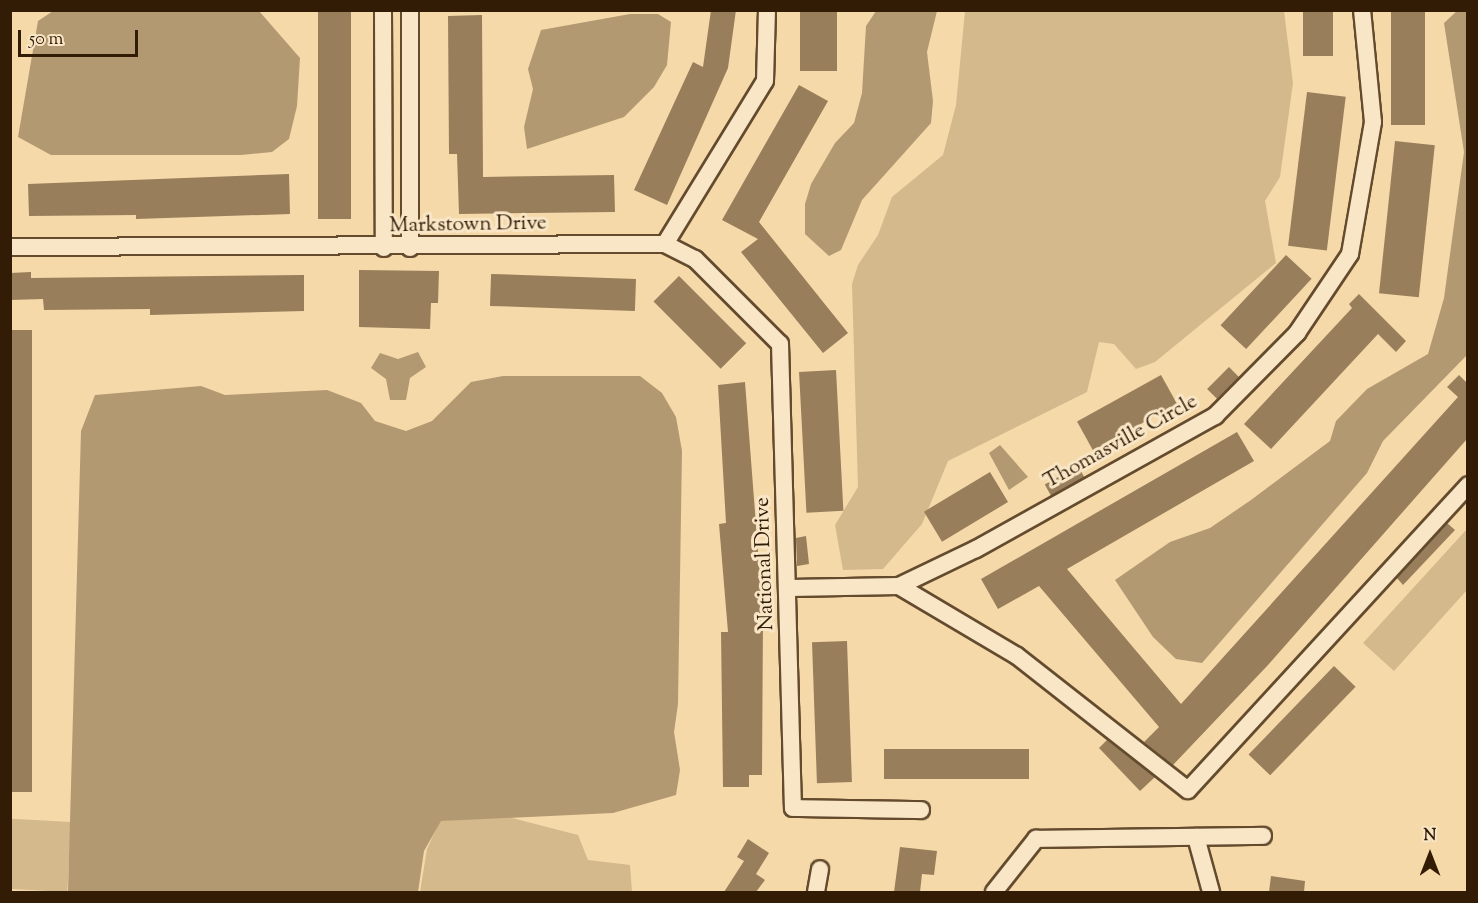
<!DOCTYPE html>
<html>
<head>
<meta charset="utf-8">
<style>
  body { margin:0 }
  #map { position:relative; width:1478px; height:903px; overflow:hidden; background:#f5d9a9; font-family:"Sorts Mill Goudy",serif }
  div>[style] { position:absolute }
  [style*='--x'] { left:calc(var(--x)*1px); top:calc(var(--y)*1px); width:calc(var(--w)*1px); rotate:calc(var(--a)*1deg) }
  .green>* { inset:0; background:#d4b98d; transform-origin:0 0 }
  .water>* { inset:0; background:#b39971 }
  .building>* { inset:0; background:#987e5a; transform-origin:0 0 }
  .roads { filter:drop-shadow(2px 0 #644b2e) drop-shadow(-2px 0 #644b2e) drop-shadow(0 2px #644b2e) drop-shadow(0 -2px #644b2e) }
  .minor>* { height:16px; margin:-8px; padding:0 8px; transform-origin:8px; border-radius:8px; background:#f8e6c7 }
  span { translate:-50% -50%; white-space:nowrap; text-align:center; line-height:1.15; -webkit-text-stroke:6px #f8e6c7; paint-order:stroke }
  .street-label { font-size:21px; color:#331c05 }
  .frame { position:absolute; inset:0; border:12px solid #331c05; pointer-events:none }
  .north { position:absolute; left:1400px; top:825px; width:60px; height:60px; -webkit-text-stroke:4px #f8e6c7; paint-order:stroke; rotate:0deg; font-size:16px; font-weight:700; line-height:24px; text-align:center; color:#331c05 }
  .north::after { content:''; display:block; margin:auto; width:21px; height:27px; background:#331c05; clip-path:polygon(50% 0,100% 100%,50% 72%,0 100%) }
  .scale { position:absolute; left:18px; top:30px; width:120px; height:27px; box-sizing:border-box; border:3px solid #331c05; border-top:0; padding-left:8px; font-size:18px; line-height:21px; white-space:nowrap; color:#331c05; -webkit-text-stroke:4px #f8e6c7; paint-order:stroke }
</style>
</head>
<body>
<div id="map">
  <div class="green">
    <i style="clip-path:polygon(965px 11px,1284px 11px,1293px 83px,1280px 177px,1265px 201px,1276px 263px,1155px 362px,1136px 369px,1114px 344px,1099px 342px,1087px 392px,948px 461px,922px 524px,883px 569px,843px 570px,835px 525px,858px 487px,852px 284px,858px 265px,878px 235px,892px 197px,943px 155px,956px 105px)"></i>
    <i style="clip-path:polygon(1467px 529px,1467px 590px,1394px 671px,1363px 643px)"></i>
    <i style="clip-path:polygon(504px 816px,578px 835px,588px 860px,630px 865px,632px 892px,420px 892px,427px 849px,440px 821px)"></i>
    <i style="left:71px;top:822px;width:70px;height:60px;rotate:93deg"></i>
  </div>
  <div class="water">
    <i style="clip-path:polygon(1458px 10px,1468px 11px,1467px 355px,1383px 441px,1367px 473px,1202px 663px,1176px 659px,1153px 637px,1115px 580px,1170px 542px,1210px 528px,1251px 500px,1330px 441px,1336px 421px,1367px 389px,1428px 354px,1444px 298px,1464px 152px,1444px 23px)"></i>
    <i style="clip-path:polygon(53px 11px,259px 11px,300px 58px,297px 106px,289px 139px,272px 152px,241px 155px,51px 155px,18px 137px,38px 21px)"></i>
    <i style="clip-path:polygon(876px 11px,937px 11px,927px 52px,933px 101px,931px 123px,862px 200px,841px 250px,829px 256px,805px 234px,805px 204px,811px 184px,835px 143px,854px 123px,862px 93px,866px 26px)"></i>
    <i style="clip-path:polygon(630px 14px,658px 14px,671px 22px,667px 65px,654px 87px,624px 117px,527px 149px,524px 127px,533px 89px,528px 69px,541px 30px)"></i>
    <i style="clip-path:polygon(418px 352px,426px 367px,410px 378px,406px 400px,390px 400px,386px 379px,371px 368px,380px 353px,398px 359px)"></i>
    <i style="clip-path:polygon(503px 376px,640px 376px,662px 393px,676px 417px,682px 451px,678px 704px,674px 732px,680px 770px,676px 795px,613px 813px,441px 821px,424px 851px,418px 892px,68px 892px,81px 431px,95px 395px,201px 386px,225px 395px,327px 390px,361px 403px,375px 421px,406px 431px,432px 421px,471px 382px)"></i>
    <i style="clip-path:polygon(1000px 445px,1028px 477px,1009px 490px,989px 453px)"></i>
  </div>
  <div class="building">
    <i style="left:318px;top:10px;width:33px;height:209px"></i>
    <i style="clip-path:polygon(711px 10px,736px 10px,728px 68px,667px 205px,634px 190px,693px 62px,703px 67px)"></i>
    <i style="left:800px;top:10px;width:37px;height:61px"></i>
    <i style="left:1303px;top:10px;width:30px;height:46px"></i>
    <i style="left:1391px;top:10px;width:34px;height:115px"></i>
    <i style="clip-path:polygon(482px 15px,483px 177px,614px 175px,615px 212px,459px 214px,457px 154px,449px 154px,448px 16px)"></i>
    <i style="clip-path:polygon(799px 85px,828px 101px,759px 222px,848px 333px,823px 353px,741px 252px,758px 239px,722px 220px)"></i>
    <i style="left:1307px;top:92px;width:39px;height:155px;rotate:7deg"></i>
    <i style="left:1395px;top:141px;width:40px;height:153px;rotate:6deg"></i>
    <i style="clip-path:polygon(289px 174px,290px 214px,136px 219px,136px 215px,29px 216px,28px 184px)"></i>
    <i style="left:1286px;top:255px;width:35px;height:96px;rotate:43deg"></i>
    <i style="clip-path:polygon(359px 270px,439px 271px,438px 303px,431px 303px,430px 329px,359px 327px)"></i>
    <i style="clip-path:polygon(31px 272px,31px 278px,304px 275px,304px 311px,150px 315px,150px 309px,44px 310px,43px 299px,10px 300px,10px 273px)"></i>
    <i style="left:679px;top:276px;width:95px;height:36px;rotate:45deg"></i>
    <i style="left:636px;top:279px;width:32px;height:145px;rotate:92deg"></i>
    <i style="clip-path:polygon(1359px 294px,1406px 341px,1396px 352px,1378px 334px,1271px 449px,1244px 424px,1352px 308px,1349px 304px)"></i>
    <i style="left:10px;top:330px;width:22px;height:462px"></i>
    <i style="left:1229px;top:367px;width:14px;height:31px;rotate:45deg"></i>
    <i style="left:836px;top:370px;width:141px;height:37px;rotate:87deg"></i>
    <i style="left:1161px;top:375px;width:33px;height:96px;rotate:61deg"></i>
    <i style="clip-path:polygon(1459px 375px,1467px 383px,1467px 439px,1268px 665px,1173px 765px,1144px 742px,1159px 727px,1039px 586px,998px 609px,981px 579px,1237px 432px,1254px 461px,1067px 569px,1181px 704px,1458px 397px,1447px 387px)"></i>
    <i style="clip-path:polygon(745px 382px,763px 616px,762px 775px,749px 775px,749px 787px,723px 787px,721px 632px,728px 632px,719px 524px,726px 523px,718px 385px)"></i>
    <i style="left:1078px;top:466px;width:13px;height:38px;rotate:61deg"></i>
    <i style="left:990px;top:472px;width:35px;height:77px;rotate:59deg"></i>
    <i style="clip-path:polygon(1447px 523px,1455px 530px,1403px 585px,1397px 578px)"></i>
    <i style="clip-path:polygon(806px 536px,809px 564px,797px 566px,796px 538px)"></i>
    <i style="left:847px;top:641px;width:141px;height:35px;rotate:88deg"></i>
    <i style="left:1334px;top:666px;width:30px;height:123px;rotate:44deg"></i>
    <i style="clip-path:polygon(1107px 740px,1155px 777px,1140px 791px,1099px 748px)"></i>
    <i style="left:1029px;top:749px;width:30px;height:145px;rotate:90deg"></i>
    <i style="clip-path:polygon(748px 839px,769px 853px,756px 874px,765px 880px,756px 892px,724px 892px,744px 861px,737px 857px)"></i>
    <i style="clip-path:polygon(900px 847px,937px 851px,934px 875px,922px 874px,920px 892px,894px 892px)"></i>
    <i style="clip-path:polygon(1271px 876px,1305px 881px,1304px 892px,1269px 892px)"></i>
  </div>
  <div class="roads">
    <div class="minor">
      <i style="--x:383;--y:10;--w:238;--a:89.8"></i>
      <i style="--x:410;--y:10;--w:238;--a:90"></i>
      <i style="--x:665;--y:244;--w:34;--a:27"></i>
      <i style="--x:695;--y:259;--w:120;--a:45"></i>
      <i style="--x:780;--y:344;--w:464;--a:88.4"></i>
      <i style="--x:793;--y:808;--w:128;--a:0.9"></i>
      <i style="--x:10;--y:247;--w:655;--a:-0.26"></i>
      <i style="--x:665;--y:244;--w:191;--a:-58.5"></i>
      <i style="--x:765;--y:81;--w:71;--a:-88.4"></i>
      <i style="--x:899;--y:586;--w:137;--a:30.7"></i>
      <i style="--x:1017;--y:656;--w:217;--a:38.1"></i>
      <i style="--x:1188;--y:790;--w:414;--a:-47.4"></i>
      <i style="--x:790;--y:588;--w:109;--a:-1.1"></i>
      <i style="--x:899;--y:586;--w:85;--a:-25.7"></i>
      <i style="--x:976;--y:549;--w:274;--a:-29.1"></i>
      <i style="--x:1215;--y:416;--w:117;--a:-45.3"></i>
      <i style="--x:1297;--y:333;--w:95;--a:-56.1"></i>
      <i style="--x:1350;--y:254;--w:134;--a:-80.1"></i>
      <i style="--x:1373;--y:122;--w:113;--a:-95.6"></i>
      <i style="--x:1196;--y:837;--w:57;--a:74.7"></i>
      <i style="--x:816;--y:892;--w:23;--a:-80"></i>
      <i style="--x:994;--y:892;--w:68;--a:-51.6"></i>
      <i style="--x:1036;--y:839;--w:227;--a:-0.8"></i>
    </div>
  </div>
  <div class="street-label">
    <span style="left:468px;top:225px;rotate:-1deg">Markstown Drive</span>
    <span style="left:1121px;top:442px;rotate:-29deg">Thomasville Circle</span>
    <span style="left:765px;top:564px;rotate:-92deg">National Drive</span>
  </div>
  <div class="frame"></div>
  <div class="north">N</div>
  <div class="scale">50 m</div>
</div>
</body>
</html>
